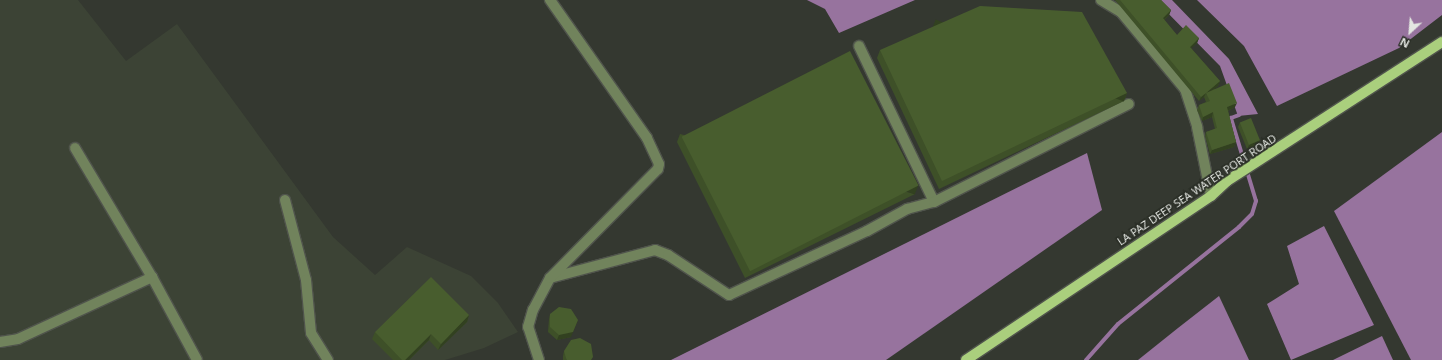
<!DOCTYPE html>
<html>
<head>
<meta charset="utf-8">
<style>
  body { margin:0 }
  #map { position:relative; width:1442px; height:360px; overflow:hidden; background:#343830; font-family:"Noto Sans",sans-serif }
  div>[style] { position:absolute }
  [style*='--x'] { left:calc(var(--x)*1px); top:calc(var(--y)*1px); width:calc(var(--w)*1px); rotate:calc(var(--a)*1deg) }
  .built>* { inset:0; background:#3c4335 }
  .water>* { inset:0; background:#97739e }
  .stream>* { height:4px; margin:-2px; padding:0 2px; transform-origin:2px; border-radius:2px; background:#97739e }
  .roads { filter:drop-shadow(1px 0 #50544c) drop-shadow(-1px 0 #50544c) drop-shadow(0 1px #50544c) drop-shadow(0 -1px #50544c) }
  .minor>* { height:10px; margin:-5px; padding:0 5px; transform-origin:5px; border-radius:5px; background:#71835c }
  .major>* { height:10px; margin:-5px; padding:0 5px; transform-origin:5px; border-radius:5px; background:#aacf7d }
  .wall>* { inset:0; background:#3e5028 }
  .shaded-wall>* { inset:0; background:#324120; transform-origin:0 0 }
  .building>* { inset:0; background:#485d2e; transform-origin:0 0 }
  span { translate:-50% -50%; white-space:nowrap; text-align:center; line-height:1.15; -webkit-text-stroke:3.5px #2a2e26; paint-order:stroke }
  .street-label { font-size:11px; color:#e3e6e1 }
  .north { position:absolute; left:1390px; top:12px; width:40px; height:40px; -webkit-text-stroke:3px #2a2e26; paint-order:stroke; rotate:206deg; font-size:11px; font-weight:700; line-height:16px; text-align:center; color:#e3e6e1 }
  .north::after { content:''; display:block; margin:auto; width:14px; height:18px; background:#e3e6e1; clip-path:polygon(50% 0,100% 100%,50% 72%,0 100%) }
</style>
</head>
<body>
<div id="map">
  <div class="built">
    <i style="clip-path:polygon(0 0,78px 0,126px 61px,177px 24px,333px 237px,375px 275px,407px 247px,471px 276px,498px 303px,518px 332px,484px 348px,445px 360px,0 360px)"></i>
  </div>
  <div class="water">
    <i style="clip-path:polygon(807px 0,915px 0,839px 33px,825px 9px)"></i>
    <i style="clip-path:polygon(1155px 0,1172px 0,1229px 59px,1258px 114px,1238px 116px,1220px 66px)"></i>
    <i style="clip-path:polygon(1197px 0,1442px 0,1442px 15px,1399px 48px,1277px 106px,1244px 46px)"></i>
    <i style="clip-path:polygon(1442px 132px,1442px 360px,1411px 360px,1334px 211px)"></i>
    <i style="clip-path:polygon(1087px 153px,1102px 210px,886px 360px,671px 360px)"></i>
    <i style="clip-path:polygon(1324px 226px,1374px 325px,1291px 360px,1267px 304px,1299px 284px,1287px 246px)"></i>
    <i style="clip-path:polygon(1219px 296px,1249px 360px,1138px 360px,1178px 328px)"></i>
    <i style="clip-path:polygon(1382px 336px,1393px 360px,1333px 360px)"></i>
  </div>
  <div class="stream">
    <i style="--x:1086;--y:360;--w:48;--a:-48.4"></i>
    <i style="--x:1118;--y:324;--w:155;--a:-38.7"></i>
    <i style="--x:1239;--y:227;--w:18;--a:-45"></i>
    <i style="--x:1252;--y:214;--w:14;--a:-73"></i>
    <i style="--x:1256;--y:201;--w:87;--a:-106.8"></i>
    <i style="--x:1231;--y:118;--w:9;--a:-21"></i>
  </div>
  <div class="roads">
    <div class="minor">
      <i style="--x:1101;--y:0;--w:23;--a:31"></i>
      <i style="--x:1121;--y:12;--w:100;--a:50.3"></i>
      <i style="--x:1185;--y:89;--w:40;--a:72"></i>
      <i style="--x:1197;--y:127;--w:70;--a:78.5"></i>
      <i style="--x:859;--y:46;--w:173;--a:64.3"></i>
      <i style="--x:75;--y:148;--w:150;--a:59.2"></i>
      <i style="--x:152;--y:277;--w:94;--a:61.5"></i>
      <i style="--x:285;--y:200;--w:83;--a:75.3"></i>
      <i style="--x:306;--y:280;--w:53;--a:84.6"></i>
      <i style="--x:311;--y:333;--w:32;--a:58"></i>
      <i style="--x:550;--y:278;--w:109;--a:-14.9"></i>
      <i style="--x:655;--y:250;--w:14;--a:21"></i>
      <i style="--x:668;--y:255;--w:73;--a:33.3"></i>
      <i style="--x:729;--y:295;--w:152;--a:-24.9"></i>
      <i style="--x:867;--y:231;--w:46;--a:-28.8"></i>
      <i style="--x:907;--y:209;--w:28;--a:-15"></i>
      <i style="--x:934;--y:202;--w:218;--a:-26.7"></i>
      <i style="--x:0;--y:342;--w:18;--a:-9"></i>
      <i style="--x:18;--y:339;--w:148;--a:-24.8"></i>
      <i style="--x:539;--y:360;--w:35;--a:-108"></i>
      <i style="--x:528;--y:327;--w:18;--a:-74"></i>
      <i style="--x:533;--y:310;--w:36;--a:-62"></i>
      <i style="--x:550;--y:278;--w:153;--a:-45.3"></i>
      <i style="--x:658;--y:169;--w:5;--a:-79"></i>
      <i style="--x:659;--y:164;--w:29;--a:-115"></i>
      <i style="--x:647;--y:138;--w:169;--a:-125.1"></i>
    </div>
    <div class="major">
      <i style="--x:966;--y:360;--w:295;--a:-33.8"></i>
      <i style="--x:1211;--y:196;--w:22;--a:-43"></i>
      <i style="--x:1227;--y:181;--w:256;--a:-32.9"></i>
    </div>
  </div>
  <div class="wall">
    <i style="clip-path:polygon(1115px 0,1161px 0,1171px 10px,1169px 15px,1164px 20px,1177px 35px,1199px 38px,1197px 43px,1191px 48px,1220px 81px,1218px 86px,1214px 89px,1235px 107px,1228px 111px,1236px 142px,1234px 147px,1210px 154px,1205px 136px,1206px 132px,1215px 129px,1212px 117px,1202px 121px,1197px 110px,1199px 105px,1206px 102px,1204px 97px,1199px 101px)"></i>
    <i style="clip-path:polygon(880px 50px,1127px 93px,1124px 101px,939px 189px,877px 58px)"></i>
    <i style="clip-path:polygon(1240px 122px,1258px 145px,1247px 149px,1238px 127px)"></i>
    <i style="clip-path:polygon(680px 134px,915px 194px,745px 278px,677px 142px)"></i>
    <i style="clip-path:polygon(550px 314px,571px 337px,557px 340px,548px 332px,549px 319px)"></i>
    <i style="clip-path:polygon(469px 315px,467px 322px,438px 350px,429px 340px,409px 360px,393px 360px,372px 339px,375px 332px)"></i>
    <i style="clip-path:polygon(564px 351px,592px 360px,563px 360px,563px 356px)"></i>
  </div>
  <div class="shaded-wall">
    <i style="clip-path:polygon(1171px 10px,1169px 15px,1161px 22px,1163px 18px)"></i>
    <i style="clip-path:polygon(1199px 38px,1197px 43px,1188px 51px,1190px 47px)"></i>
    <i style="clip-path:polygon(1220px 81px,1218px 86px,1207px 95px,1206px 93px,1204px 97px,1199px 101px,1201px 97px,1206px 93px)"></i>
    <i style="left:1127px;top:93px;width:9px;height:205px;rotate:111deg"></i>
    <i style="clip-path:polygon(1237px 103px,1235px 107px,1225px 112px,1227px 107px)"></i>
    <i style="clip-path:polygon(1213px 112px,1212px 117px,1202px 121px,1203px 117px)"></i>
    <i style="clip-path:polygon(1260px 140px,1258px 145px,1247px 149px,1249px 145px)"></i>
    <i style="clip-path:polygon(1236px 142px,1234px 147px,1210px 154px,1212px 150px)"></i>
    <i style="left:918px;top:186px;width:9px;height:191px;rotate:111deg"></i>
    <i style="clip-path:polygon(469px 315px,467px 322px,438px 350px,441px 344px)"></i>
    <i style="clip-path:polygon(578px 320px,571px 337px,557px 340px,559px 335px)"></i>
    <i style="clip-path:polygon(431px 334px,429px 340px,409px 360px,405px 360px)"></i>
  </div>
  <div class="building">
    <i style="clip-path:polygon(1120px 0,1161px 0,1171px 10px,1163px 18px,1177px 35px,1186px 25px,1199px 38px,1190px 47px,1220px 81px,1206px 93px,1229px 83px,1237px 103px,1227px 107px,1236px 142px,1212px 150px,1206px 132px,1217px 128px,1213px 112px,1203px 117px,1199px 105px,1210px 101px,1206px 93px,1201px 97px)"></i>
    <i style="clip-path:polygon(980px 6px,1082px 12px,1127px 93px,942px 181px,880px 50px)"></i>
    <i style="left:850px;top:51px;width:151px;height:189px;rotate:63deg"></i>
    <i style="left:1251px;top:118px;width:24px;height:12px;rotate:68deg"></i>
    <i style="clip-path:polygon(431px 277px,469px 315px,441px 344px,431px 334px,405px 360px,402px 360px,375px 332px)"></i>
    <i style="clip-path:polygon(559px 307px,571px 309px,578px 320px,573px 332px,559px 335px,550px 327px,550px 314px)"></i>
    <i style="clip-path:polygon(580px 338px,591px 344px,593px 357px,591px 360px,567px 360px,566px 358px,564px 351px,571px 340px)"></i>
  </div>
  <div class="street-label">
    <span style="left:1197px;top:190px;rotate:-34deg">LA PAZ DEEP SEA WATER PORT ROAD</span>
  </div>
  <div class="north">N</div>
</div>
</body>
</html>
